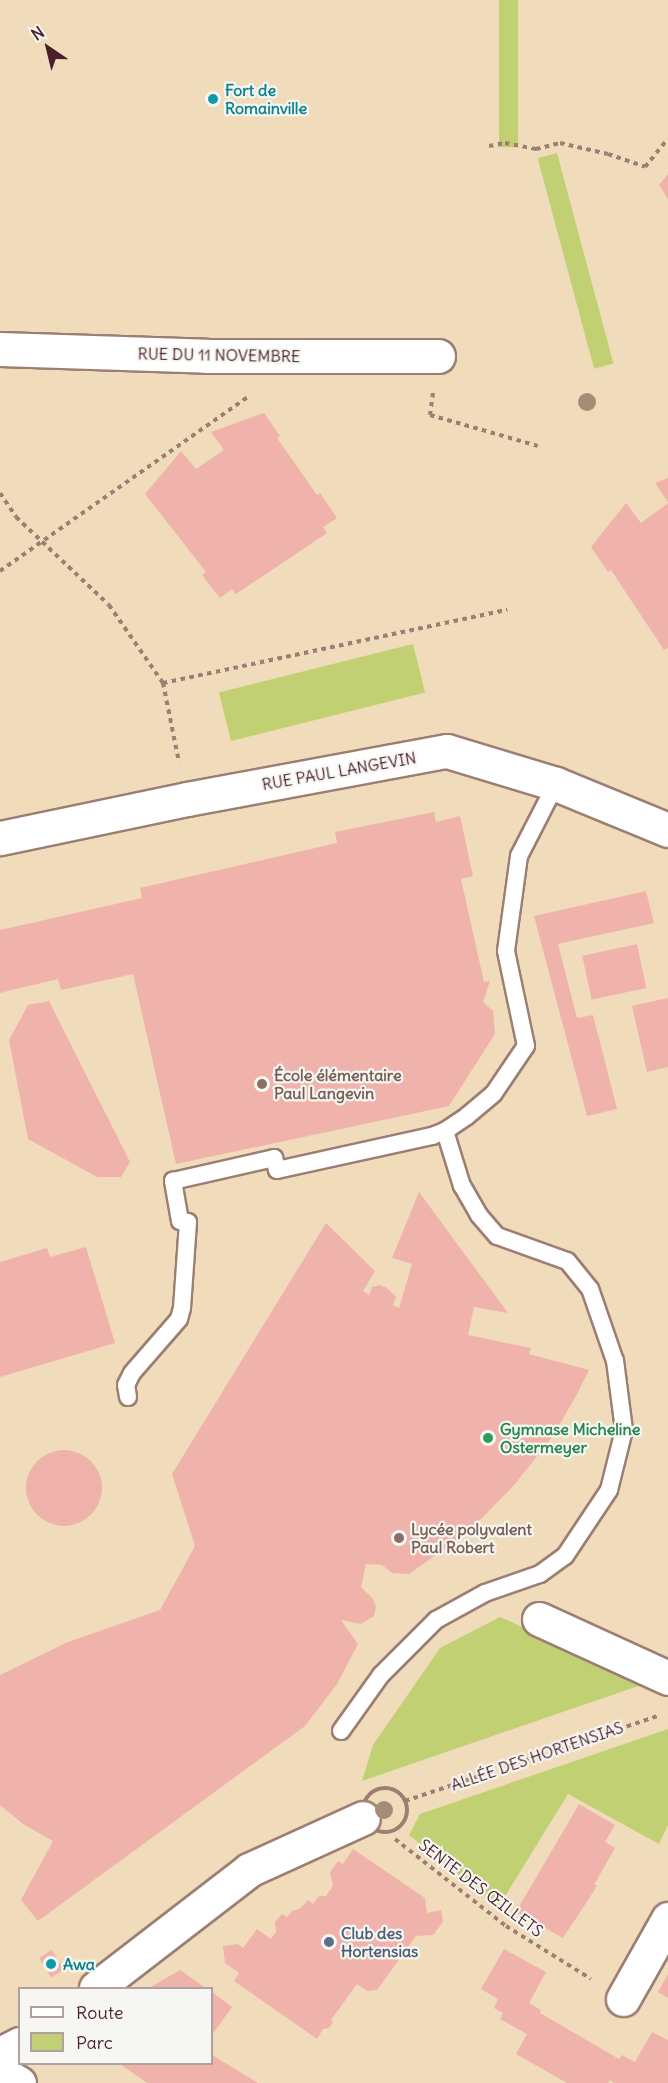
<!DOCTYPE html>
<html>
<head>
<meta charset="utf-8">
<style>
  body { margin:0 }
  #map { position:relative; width:668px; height:2083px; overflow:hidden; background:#f0dcbb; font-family:Delius,sans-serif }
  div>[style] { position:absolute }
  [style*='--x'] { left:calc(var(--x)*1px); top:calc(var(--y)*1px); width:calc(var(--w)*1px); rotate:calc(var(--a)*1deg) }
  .green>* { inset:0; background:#c1d072; transform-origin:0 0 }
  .building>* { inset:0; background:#efb3ac; transform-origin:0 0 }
  .round { border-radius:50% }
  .path>* { height:4px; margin-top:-2px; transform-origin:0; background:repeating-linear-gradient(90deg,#9d7e73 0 4.5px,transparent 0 9px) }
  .path>.ring { margin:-2px; padding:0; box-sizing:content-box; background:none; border:4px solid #9d7e73; border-radius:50% }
  .roads { filter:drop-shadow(2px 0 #9d7e73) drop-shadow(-2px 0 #9d7e73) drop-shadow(0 2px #9d7e73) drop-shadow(0 -2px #9d7e73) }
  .service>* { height:16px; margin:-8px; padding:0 8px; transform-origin:8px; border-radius:8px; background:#fff }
  .minor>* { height:33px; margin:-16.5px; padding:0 16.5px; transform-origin:16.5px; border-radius:16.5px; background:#fff }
  .trees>* { width:18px; height:18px; margin:-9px; border-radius:50%; background:#a58c76 }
  .dots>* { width:16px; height:16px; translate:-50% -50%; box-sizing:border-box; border:3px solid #f6f6f2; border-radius:50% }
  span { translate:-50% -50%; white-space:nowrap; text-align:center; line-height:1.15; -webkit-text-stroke:4.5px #f6f6f2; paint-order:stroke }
  .culture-label { font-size:16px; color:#0d838f; font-weight:700 }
  .left { translate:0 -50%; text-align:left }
  .street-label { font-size:16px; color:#4a1f2b }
  .education-label { font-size:16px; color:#785e54; font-weight:700 }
  .leisure-label { font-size:16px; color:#27864d; font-weight:700 }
  .service-label { font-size:16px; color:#4e5e75; font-weight:700 }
  .legend { position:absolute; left:18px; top:1987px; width:195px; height:78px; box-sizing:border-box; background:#f6f6f2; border:2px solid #b1a0a2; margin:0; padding:8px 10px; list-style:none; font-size:18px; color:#4a1f2b }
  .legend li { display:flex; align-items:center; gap:12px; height:30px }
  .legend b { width:30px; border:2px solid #b1a0a2 }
  .north { position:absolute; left:18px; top:18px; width:60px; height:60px; -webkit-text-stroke:4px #f6f6f2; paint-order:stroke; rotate:325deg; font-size:16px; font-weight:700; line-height:24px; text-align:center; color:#4a1f2b }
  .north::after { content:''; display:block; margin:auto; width:21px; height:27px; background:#4a1f2b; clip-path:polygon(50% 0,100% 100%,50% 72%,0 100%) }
</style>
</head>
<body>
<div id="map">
  <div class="green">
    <i style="left:499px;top:0;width:19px;height:147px"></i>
    <i style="left:557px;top:153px;width:218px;height:20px;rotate:75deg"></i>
    <i style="left:413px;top:644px;width:50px;height:200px;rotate:76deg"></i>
    <i style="clip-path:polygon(500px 1617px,647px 1683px,362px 1781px,373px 1745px,440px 1648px)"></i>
    <i style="clip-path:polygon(668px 1729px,668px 1825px,659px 1844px,568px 1794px,499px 1906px,409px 1835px,420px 1814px)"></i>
  </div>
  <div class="building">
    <i style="clip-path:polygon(668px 174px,668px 199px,659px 185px)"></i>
    <i style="clip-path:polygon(264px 413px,280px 436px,277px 438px,317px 495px,320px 493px,337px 518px,323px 527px,327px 533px,236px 594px,232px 589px,220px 598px,202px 575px,206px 572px,145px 494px,181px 451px,196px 469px,224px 450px,211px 432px)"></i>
    <i style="clip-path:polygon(668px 478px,668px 502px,655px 483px)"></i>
    <i style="clip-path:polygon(626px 503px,641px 523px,668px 503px,668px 648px,664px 650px,611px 570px,608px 572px,591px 547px)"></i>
    <i style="clip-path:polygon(434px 812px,436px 822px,460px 816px,473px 876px,461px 879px,484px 982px,490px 981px,483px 1002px,493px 1011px,495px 1034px,449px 1106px,176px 1164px,133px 974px,61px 990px,58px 979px,0 993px,0 930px,142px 898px,140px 888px,337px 843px,335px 832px)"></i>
    <i style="clip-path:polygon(646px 891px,654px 923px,558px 944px,577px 1018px,593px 1015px,617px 1109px,587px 1116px,534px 916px)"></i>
    <i style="left:637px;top:944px;width:45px;height:56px;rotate:78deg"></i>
    <i style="clip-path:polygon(668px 998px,668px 1067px,647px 1072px,632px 1006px)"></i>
    <i style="clip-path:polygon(49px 1001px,130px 1162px,121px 1177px,97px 1177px,28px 1139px,9px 1040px,28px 1005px)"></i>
    <i style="clip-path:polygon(419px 1192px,508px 1313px,474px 1307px,468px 1335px,531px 1348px,529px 1354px,589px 1370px,576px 1396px,553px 1436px,515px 1484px,483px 1517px,446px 1548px,409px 1574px,392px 1573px,382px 1565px,366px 1564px,361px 1587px,373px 1599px,376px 1607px,374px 1616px,361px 1624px,341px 1620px,358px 1644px,337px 1684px,305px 1726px,38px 1921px,21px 1900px,53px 1841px,23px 1824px,0 1805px,0 1675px,68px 1642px,160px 1610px,195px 1546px,172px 1474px,326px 1223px,375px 1271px,363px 1291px,369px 1295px,372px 1287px,380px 1285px,387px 1288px,396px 1297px,393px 1305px,399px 1308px,412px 1264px,392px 1258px)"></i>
    <i style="clip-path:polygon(86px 1247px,115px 1343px,0 1377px,0 1262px,47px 1248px,50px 1257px)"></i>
    <i class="round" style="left:26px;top:1450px;width:76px;height:76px"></i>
    <i style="clip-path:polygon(579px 1804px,615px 1825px,605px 1842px,615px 1848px,594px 1885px,597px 1885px,594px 1891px,563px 1938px,516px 1912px)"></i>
    <i style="clip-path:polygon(353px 1849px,425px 1898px,427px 1913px,441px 1910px,443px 1922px,433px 1935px,416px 1936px,377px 1990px,367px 1991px,357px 1984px,331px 2020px,333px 2022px,329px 2028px,323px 2029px,317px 2039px,234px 1981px,239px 1973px,225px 1963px,223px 1946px,238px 1944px,243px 1948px,257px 1929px,271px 1939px,276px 1932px,275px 1922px,282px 1914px,287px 1917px,292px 1911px,301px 1908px,308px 1900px,313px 1904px,319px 1896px,326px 1896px,333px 1886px,330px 1872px,338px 1861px,343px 1864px)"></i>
    <i style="clip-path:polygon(504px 1949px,546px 1972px,529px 2003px,541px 2010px,540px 2013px,619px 2059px,622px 2055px,635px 2062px,652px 2032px,668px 2040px,668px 2083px,614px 2083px,610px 2080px,608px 2083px,567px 2083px,516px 2054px,527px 2034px,500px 2019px,503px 2013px,494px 2008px,498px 1999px,481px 1989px)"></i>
    <i style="left:52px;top:1950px;width:23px;height:15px;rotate:59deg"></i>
    <i style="clip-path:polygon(180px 1970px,206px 1988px,149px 1988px)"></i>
    <i style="clip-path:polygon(668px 1974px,668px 1998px,658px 1992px)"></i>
    <i style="clip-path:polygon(212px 1992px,232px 2007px,212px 2035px)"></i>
    <i style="clip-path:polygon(212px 2055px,258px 2083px,147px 2083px,120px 2064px,212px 2064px)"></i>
  </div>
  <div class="path">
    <i style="--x:489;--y:146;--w:16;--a:-11"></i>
    <i style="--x:505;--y:143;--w:32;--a:11"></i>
    <i style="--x:536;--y:149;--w:25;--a:-14"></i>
    <i style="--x:560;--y:143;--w:49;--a:12.9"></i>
    <i style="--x:608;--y:154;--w:39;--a:19"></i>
    <i style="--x:645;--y:167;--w:36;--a:-51"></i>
    <i style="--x:433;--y:393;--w:22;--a:98"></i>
    <i style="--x:430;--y:415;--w:112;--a:16"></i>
    <i style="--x:0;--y:493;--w:29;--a:56"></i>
    <i style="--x:16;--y:517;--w:128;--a:43.4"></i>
    <i style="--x:109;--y:605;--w:95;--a:55.3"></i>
    <i style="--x:163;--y:683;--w:81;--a:78.6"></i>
    <i style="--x:0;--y:571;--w:306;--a:-35.1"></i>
    <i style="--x:163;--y:683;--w:352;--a:-12"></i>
    <i class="ring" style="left:363px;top:1788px;width:40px;height:40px"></i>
    <i style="--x:405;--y:1801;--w:267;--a:-18.6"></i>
    <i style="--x:395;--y:1839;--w:141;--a:38.1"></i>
    <i style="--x:506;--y:1926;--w:100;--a:31.9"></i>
  </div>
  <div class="roads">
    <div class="service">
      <i style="--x:128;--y:1397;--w:12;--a:-99"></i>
      <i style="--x:126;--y:1385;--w:13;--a:-63"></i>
      <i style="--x:132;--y:1373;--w:72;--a:-49"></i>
      <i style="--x:179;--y:1319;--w:11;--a:-75"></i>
      <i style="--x:182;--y:1308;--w:86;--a:-86"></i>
      <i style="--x:188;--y:1222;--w:8;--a:-173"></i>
      <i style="--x:180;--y:1221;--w:41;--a:-99.9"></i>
      <i style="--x:173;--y:1181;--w:104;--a:-12.8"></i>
      <i style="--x:274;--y:1158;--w:12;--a:76"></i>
      <i style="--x:277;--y:1170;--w:159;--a:-12.4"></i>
      <i style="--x:432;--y:1136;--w:14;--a:-21"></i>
      <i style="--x:445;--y:1131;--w:27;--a:-34"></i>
      <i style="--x:467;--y:1116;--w:35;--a:-40"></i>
      <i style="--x:494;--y:1093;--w:57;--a:-55.8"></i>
      <i style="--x:526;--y:1046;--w:97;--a:-101.9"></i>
      <i style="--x:506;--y:951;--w:96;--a:-82.2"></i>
      <i style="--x:519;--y:856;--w:81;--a:-62.8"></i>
      <i style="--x:341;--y:1731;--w:69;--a:-54.5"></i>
      <i style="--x:381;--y:1675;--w:78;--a:-45"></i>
      <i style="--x:436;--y:1620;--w:56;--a:-28.9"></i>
      <i style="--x:485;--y:1593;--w:58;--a:-19.1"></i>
      <i style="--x:540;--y:1574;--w:31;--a:-36"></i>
      <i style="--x:565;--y:1556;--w:79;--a:-56.3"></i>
      <i style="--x:609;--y:1490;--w:62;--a:-76"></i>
      <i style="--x:624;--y:1430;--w:70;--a:-97.4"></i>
      <i style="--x:615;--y:1361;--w:76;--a:-109.1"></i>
      <i style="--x:590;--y:1289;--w:36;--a:-129"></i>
      <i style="--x:567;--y:1261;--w:74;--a:-160.3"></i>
      <i style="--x:497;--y:1236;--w:28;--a:-131"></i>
      <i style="--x:479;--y:1215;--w:34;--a:-120"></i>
      <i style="--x:462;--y:1186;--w:58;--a:-107.2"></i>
    </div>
    <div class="minor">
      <i style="--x:0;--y:349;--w:207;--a:1.9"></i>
      <i style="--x:207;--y:356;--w:231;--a:0"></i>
      <i style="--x:0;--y:838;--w:191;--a:-11.8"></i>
      <i style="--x:187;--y:799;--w:264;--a:-10.5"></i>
      <i style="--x:447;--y:751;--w:114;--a:16.8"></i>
      <i style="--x:556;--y:784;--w:121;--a:22.3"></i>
      <i style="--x:539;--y:1619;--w:142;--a:24.6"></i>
      <i style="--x:96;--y:1988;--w:193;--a:-37.6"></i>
      <i style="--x:249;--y:1870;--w:125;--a:-24.5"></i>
      <i style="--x:623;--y:1999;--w:92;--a:-60.6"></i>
      <i style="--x:0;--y:2054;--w:22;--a:-27"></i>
      <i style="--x:0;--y:2072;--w:22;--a:30"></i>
    </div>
  </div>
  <div class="trees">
    <i style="left:587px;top:402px"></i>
    <i style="left:384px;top:1810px"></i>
  </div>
  <div class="dots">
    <i style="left:213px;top:99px;background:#0f9aa8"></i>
    <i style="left:262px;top:1084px;background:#8d6e63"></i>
    <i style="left:488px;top:1438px;background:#2e9e5b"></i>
    <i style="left:399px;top:1538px;background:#8d6e63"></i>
    <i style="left:329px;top:1942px;background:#5c6f8a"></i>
    <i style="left:51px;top:1964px;background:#0f9aa8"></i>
  </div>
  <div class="culture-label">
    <span class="left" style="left:225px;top:99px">Fort de<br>Romainville</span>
    <span class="left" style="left:63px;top:1964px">Awa</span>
  </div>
  <div class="street-label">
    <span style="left:219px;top:355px;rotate:1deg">RUE DU 11 NOVEMBRE</span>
    <span style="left:339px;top:771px;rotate:-10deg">RUE PAUL LANGEVIN</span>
    <span style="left:537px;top:1756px;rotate:-19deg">ALLÉE DES HORTENSIAS</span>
    <span style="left:481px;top:1888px;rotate:37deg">SENTE DES ŒILLETS</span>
  </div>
  <div class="education-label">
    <span class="left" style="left:274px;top:1084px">École élémentaire<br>Paul Langevin</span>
    <span class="left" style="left:411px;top:1538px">Lycée polyvalent<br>Paul Robert</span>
  </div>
  <div class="leisure-label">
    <span class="left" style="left:500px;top:1438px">Gymnase Micheline<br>Ostermeyer</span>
  </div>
  <div class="service-label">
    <span class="left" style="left:341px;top:1942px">Club des<br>Hortensias</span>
  </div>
  <ul class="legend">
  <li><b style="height:8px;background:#fff"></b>Route</li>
  <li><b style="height:16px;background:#c1d072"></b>Parc</li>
  </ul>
  <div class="north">N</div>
</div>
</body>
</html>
